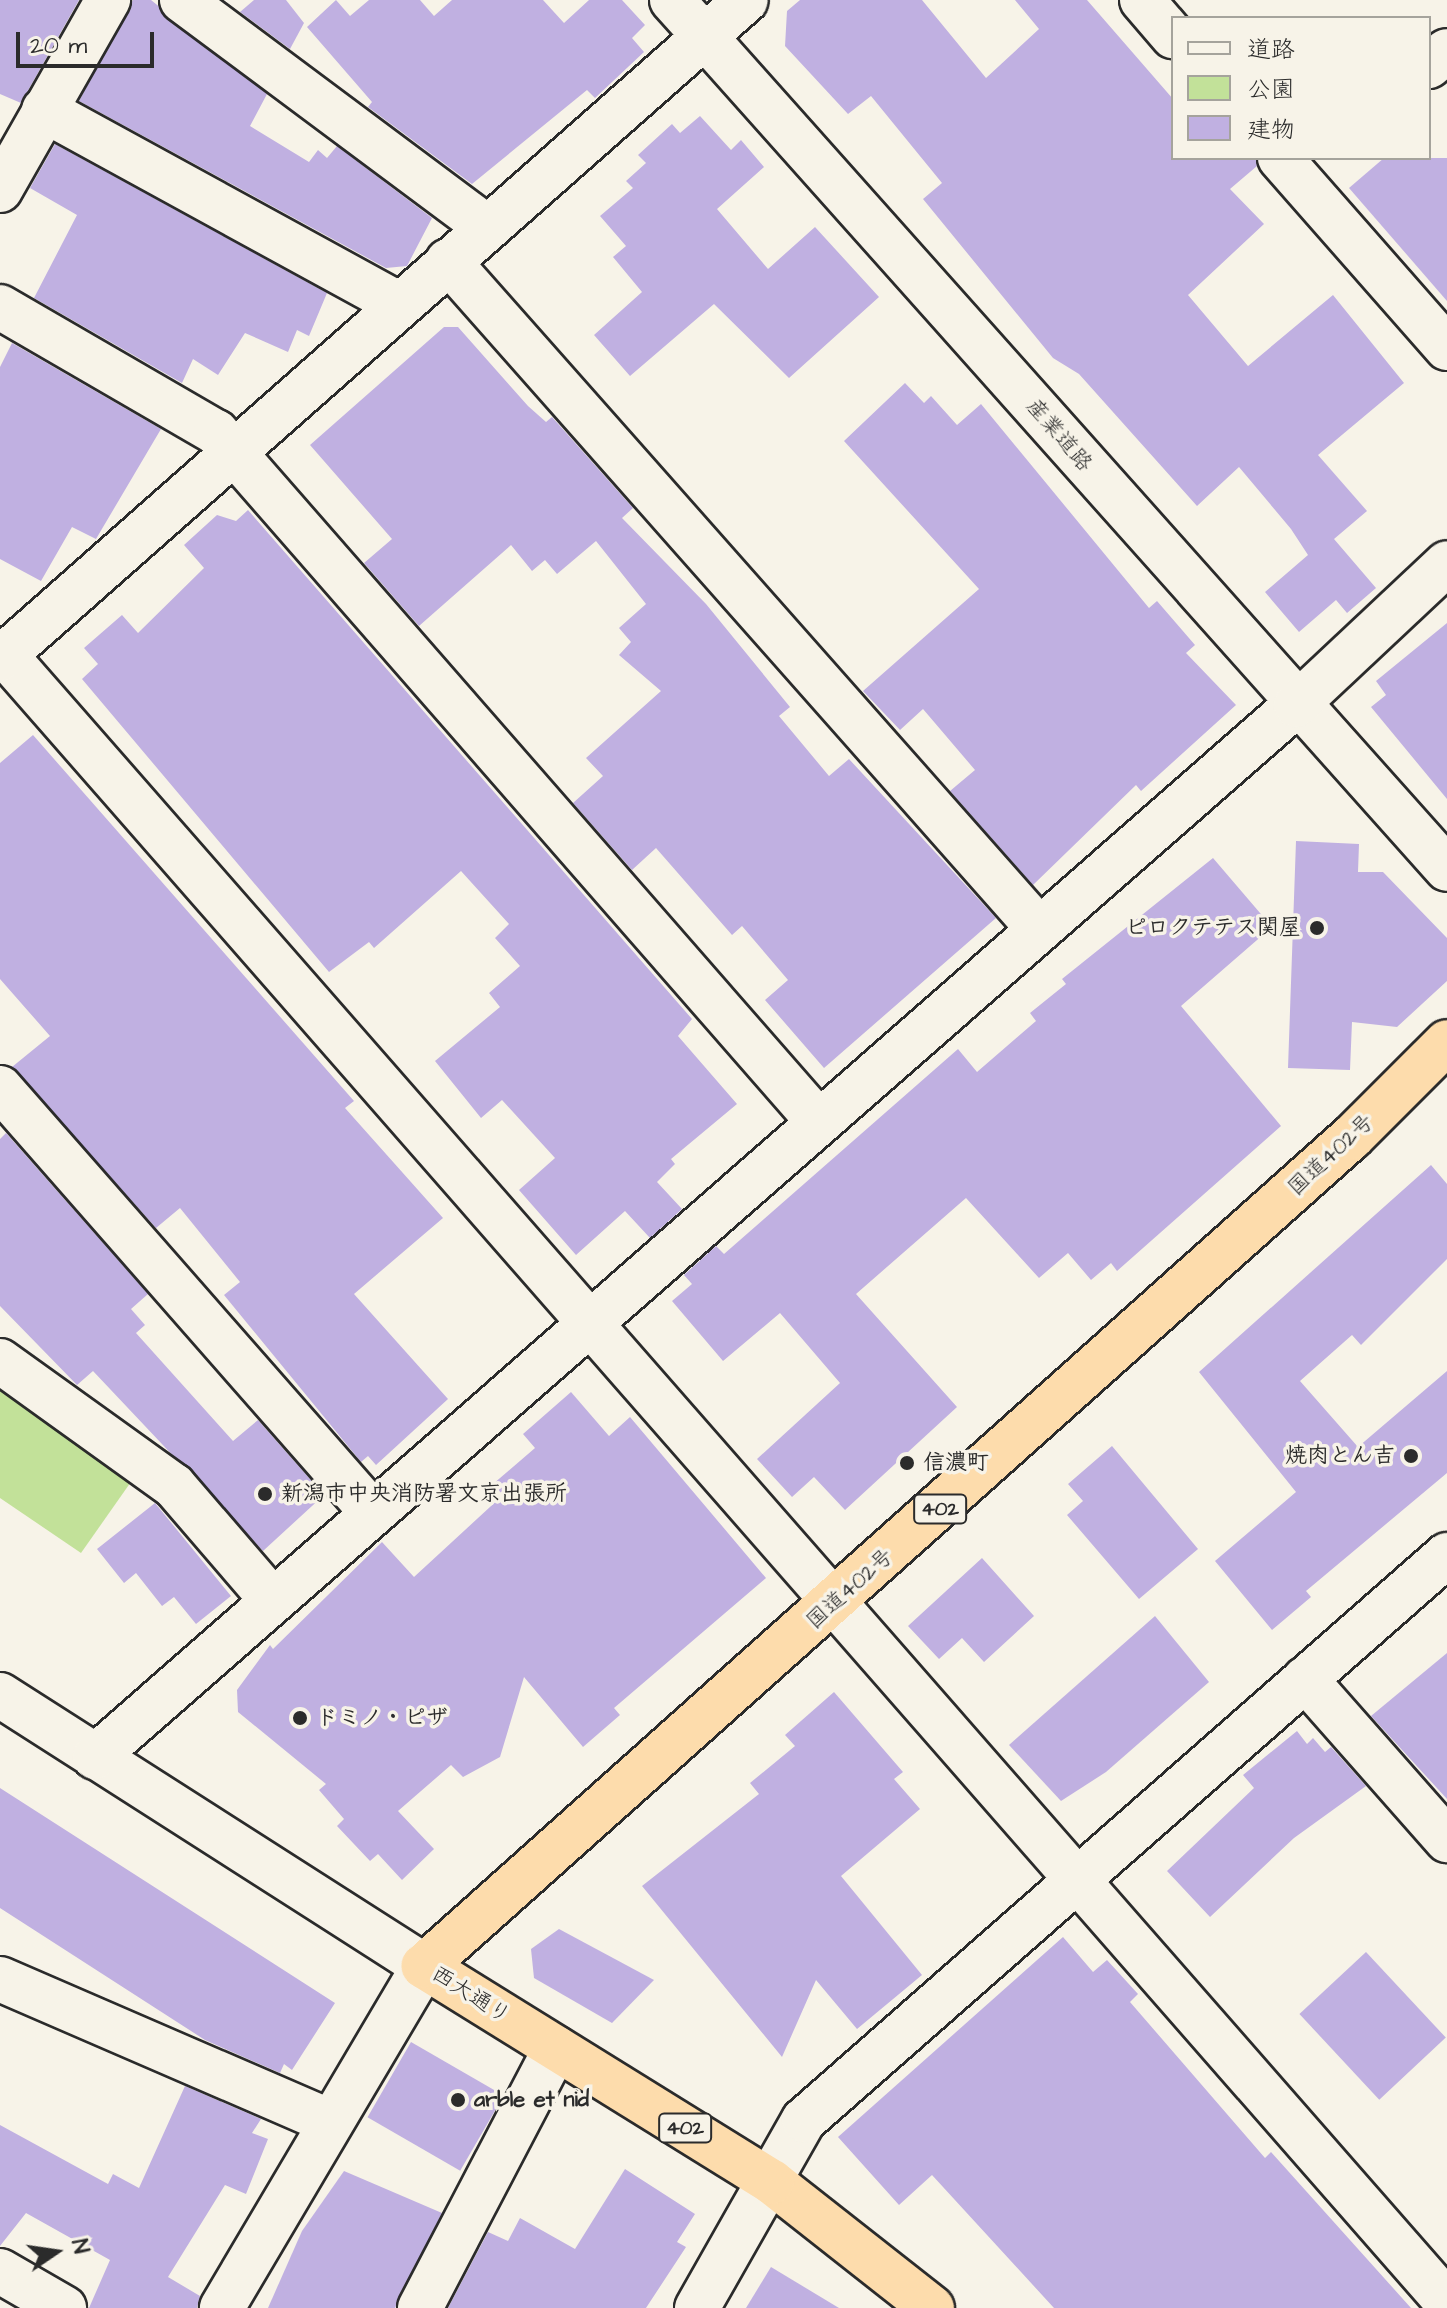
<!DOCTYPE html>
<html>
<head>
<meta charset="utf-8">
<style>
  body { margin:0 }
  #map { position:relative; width:1447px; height:2308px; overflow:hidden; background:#f7f3e8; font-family:"Architects Daughter","Klee One",sans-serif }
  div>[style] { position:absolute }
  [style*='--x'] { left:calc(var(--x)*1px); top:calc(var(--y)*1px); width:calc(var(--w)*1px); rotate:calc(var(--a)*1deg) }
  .green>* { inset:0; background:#c2e199 }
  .building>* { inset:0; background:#c0b0e1; transform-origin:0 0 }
  .roads { filter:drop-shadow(2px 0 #2b2b2b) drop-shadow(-2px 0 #2b2b2b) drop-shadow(0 2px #2b2b2b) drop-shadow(0 -2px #2b2b2b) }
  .minor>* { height:44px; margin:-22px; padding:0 22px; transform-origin:22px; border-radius:22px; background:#f7f3e8 }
  .highway>* { height:44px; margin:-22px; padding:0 22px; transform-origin:22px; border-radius:22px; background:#fddcac }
  .dots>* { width:22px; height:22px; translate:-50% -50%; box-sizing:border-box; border:4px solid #f7f3e8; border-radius:50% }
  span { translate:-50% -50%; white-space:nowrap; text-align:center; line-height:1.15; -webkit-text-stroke:7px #f7f3e8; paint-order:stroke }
  .shield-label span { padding:2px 6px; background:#f7f3e8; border:2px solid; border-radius:6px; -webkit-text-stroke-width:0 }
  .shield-label { font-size:20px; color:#2b2b2b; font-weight:700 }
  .street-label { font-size:22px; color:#2b2b2b }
  .poi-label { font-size:22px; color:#2b2b2b; font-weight:700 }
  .right { translate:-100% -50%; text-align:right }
  .left { translate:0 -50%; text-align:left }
  .legend { position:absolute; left:1171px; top:16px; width:260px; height:144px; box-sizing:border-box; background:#f7f3e8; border:2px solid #a5a39c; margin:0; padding:10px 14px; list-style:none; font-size:24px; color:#2b2b2b }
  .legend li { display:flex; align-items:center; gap:16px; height:40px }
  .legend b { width:40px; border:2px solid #a5a39c }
  .north { position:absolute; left:16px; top:2212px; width:80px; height:80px; -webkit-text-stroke:6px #f7f3e8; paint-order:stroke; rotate:77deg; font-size:22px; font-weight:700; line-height:32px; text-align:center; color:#2b2b2b }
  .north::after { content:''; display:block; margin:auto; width:28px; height:36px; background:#2b2b2b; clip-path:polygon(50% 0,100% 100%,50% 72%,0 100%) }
  .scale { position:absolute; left:16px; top:32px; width:138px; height:36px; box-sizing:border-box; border:4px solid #2b2b2b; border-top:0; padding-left:10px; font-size:24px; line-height:28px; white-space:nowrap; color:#2b2b2b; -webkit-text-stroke:6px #f7f3e8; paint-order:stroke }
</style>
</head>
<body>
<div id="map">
  <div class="green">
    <i style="clip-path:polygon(0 1386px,133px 1479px,81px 1553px,0 1498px)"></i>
  </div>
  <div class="building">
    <i style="clip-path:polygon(0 0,79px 0,21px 103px,0 94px)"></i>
    <i style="clip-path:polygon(133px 0,151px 0,267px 94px,250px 126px,309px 162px,318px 150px,327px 158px,337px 146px,432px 218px,407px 266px,386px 268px,79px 101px)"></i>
    <i style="clip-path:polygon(254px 0,286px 0,304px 23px,290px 49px,240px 12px)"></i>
    <i style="clip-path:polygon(336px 0,350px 16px,369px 0,420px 0,434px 16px,452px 0,543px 0,564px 23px,589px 0,622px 0,645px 25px,632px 38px,644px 52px,595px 98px,587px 90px,472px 184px,368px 107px,372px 102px,307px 27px)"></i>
    <i style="clip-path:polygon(800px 0,922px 0,986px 78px,1039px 29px,1015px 0,1087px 0,1173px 99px,1173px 158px,1256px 158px,1257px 166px,1230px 189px,1264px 224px,1188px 295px,1248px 366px,1333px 295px,1404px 383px,1318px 455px,1367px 511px,1334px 539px,1376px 588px,1347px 613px,1336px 600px,1299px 632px,1265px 592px,1308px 555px,1291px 529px,1239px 467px,1197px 506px,1079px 374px,1053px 358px,923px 199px,942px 183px,871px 96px,848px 114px,785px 46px,787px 11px)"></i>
    <i style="clip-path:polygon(700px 116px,731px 150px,741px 140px,764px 167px,717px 209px,768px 269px,815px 227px,879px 297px,789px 378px,714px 304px,630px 376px,594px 335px,642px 292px,613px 257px,626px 246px,600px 216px,633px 188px,626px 181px,646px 163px,638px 155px,672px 124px,680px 133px)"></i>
    <i style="clip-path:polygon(55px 144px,327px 293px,309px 336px,297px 330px,288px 352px,245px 333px,218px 375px,193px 359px,182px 383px,34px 298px,77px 215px,30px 188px)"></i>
    <i style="clip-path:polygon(1384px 158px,1447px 158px,1447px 301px,1349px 188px)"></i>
    <i style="clip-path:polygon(444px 327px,458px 327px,528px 406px,546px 422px,552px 417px,633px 508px,622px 518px,706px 604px,790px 707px,779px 716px,829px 776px,849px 759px,996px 918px,824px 1068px,765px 1000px,788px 980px,742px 926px,732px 935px,656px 848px,632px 870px,573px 803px,603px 776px,586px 758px,661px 691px,619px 655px,631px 642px,619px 628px,646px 604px,596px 541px,557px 574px,545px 560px,532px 571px,511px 545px,419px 626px,364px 563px,392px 539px,310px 445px)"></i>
    <i style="clip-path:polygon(12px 343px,161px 429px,96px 539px,72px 527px,41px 581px,0 559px,0 367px)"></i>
    <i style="clip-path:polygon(905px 383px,924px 403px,931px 396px,957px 425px,981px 404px,1149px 608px,1157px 601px,1195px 645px,1186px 653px,1236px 705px,1141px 791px,1136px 785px,1033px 885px,950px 791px,975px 770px,923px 709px,900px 730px,863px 691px,979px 589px,844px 441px)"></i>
    <i style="clip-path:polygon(248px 510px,692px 1019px,678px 1036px,737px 1104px,671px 1159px,675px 1164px,657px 1182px,682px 1209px,650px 1238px,625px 1211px,576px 1255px,519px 1190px,555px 1158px,502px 1100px,481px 1118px,435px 1061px,500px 1007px,489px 993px,520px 966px,495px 938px,509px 924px,461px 871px,374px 948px,369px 942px,329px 972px,82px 679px,98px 664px,84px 648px,122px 615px,138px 633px,204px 568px,184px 545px,217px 515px,236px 521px)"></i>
    <i style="clip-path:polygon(1447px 623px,1447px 799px,1371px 707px,1386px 695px,1376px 681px)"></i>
    <i style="clip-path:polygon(33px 735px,354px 1101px,345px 1108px,443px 1218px,354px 1294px,448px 1399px,376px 1465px,368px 1456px,361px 1462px,224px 1295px,240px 1282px,180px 1208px,156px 1228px,12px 1067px,50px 1036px,0 979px,0 763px)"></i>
    <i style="clip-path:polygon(1296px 841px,1359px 844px,1358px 872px,1383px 872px,1447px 938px,1447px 981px,1397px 1027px,1352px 1022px,1350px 1070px,1288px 1068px)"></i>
    <i style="clip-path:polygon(1213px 858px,1272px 927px,1181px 1006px,1281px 1126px,1117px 1271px,1111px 1263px,1091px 1280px,1068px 1253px,1039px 1278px,966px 1198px,856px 1294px,957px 1407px,845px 1510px,814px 1477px,792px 1497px,757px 1459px,840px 1383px,780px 1313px,723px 1361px,672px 1301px,692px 1284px,684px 1275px,716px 1246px,724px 1254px,958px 1049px,977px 1072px,1036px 1021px,1030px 1013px,1066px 984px,1062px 979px)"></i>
    <i style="clip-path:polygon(6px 1133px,148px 1294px,131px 1309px,145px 1325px,136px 1333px,233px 1441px,258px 1420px,324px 1495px,263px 1551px,93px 1371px,77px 1385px,0 1306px,0 1139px)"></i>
    <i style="clip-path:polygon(1431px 1165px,1447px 1184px,1447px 1259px,1361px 1345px,1352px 1335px,1300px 1381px,1358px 1447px,1447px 1371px,1447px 1473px,1306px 1591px,1311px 1597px,1272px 1630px,1215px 1561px,1296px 1492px,1199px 1372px)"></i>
    <i style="clip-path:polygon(571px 1392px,609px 1436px,630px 1417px,766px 1578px,614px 1708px,620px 1715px,583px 1747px,524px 1677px,500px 1757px,463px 1777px,451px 1765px,398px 1811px,434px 1849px,402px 1880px,378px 1854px,370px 1861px,337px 1826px,344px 1819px,319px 1790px,326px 1784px,238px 1712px,237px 1690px,270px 1645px,273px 1649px,382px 1542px,414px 1577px,503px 1495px,493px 1484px,535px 1448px,523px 1434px)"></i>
    <i style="clip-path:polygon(1112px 1446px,1198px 1549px,1139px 1599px,1067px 1515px,1083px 1501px,1068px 1484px)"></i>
    <i style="clip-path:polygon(155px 1503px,231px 1596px,196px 1624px,174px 1597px,162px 1606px,136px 1573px,124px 1583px,97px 1549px)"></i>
    <i style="clip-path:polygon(982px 1558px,1034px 1616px,984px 1662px,962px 1638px,939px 1659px,908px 1626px)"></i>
    <i style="clip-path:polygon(1155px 1616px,1209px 1682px,1106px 1772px,1061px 1801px,1009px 1745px)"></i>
    <i style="clip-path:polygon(1447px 1653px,1447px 1799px,1371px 1716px)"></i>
    <i style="clip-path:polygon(834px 1692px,903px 1772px,894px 1779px,920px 1809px,841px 1876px,922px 1975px,857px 2029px,816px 1980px,782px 2057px,642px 1886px,759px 1794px,750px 1783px,795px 1746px,785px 1735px)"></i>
    <i style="clip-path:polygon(1297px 1731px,1307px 1744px,1313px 1738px,1325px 1752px,1331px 1747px,1366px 1786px,1294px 1838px,1210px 1917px,1167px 1871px,1254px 1788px,1243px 1775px)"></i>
    <i style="clip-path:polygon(0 1788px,335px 2003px,292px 2070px,284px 2064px,280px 2073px,205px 2040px,0 1908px)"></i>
    <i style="clip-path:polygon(559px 1929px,654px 1980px,612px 2023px,534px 1978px,531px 1949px)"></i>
    <i style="clip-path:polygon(1063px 1937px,1093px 1972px,1107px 1960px,1138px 1994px,1130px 2002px,1265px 2158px,1271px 2152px,1411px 2308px,1054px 2308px,932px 2175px,899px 2205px,838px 2137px)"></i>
    <i style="left:1366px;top:1952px;width:117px;height:91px;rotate:47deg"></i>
    <i style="left:411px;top:2042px;width:107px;height:87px;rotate:30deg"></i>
    <i style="clip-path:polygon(185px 2086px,261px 2119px,252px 2133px,268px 2139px,246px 2194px,225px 2185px,168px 2277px,200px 2296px,197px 2308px,89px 2308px,110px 2260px,26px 2213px,0 2246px,0 2125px,108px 2184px,113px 2174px,139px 2188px)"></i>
    <i style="clip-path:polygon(625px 2169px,695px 2214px,677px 2242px,686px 2247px,646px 2308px,448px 2308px,488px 2232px,508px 2241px,520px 2218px,575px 2249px)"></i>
    <i style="clip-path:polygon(344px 2171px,442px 2213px,395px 2308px,268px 2308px,302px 2231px)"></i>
    <i style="clip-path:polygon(771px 2267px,839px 2308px,746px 2308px)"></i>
  </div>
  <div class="roads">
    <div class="minor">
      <i style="--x:182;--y:0;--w:380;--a:36.7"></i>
      <i style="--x:672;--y:0;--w:1164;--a:48.27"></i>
      <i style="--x:1142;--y:0;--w:48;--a:49.3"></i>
      <i style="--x:1429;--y:66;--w:23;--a:-40"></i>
      <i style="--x:44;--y:110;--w:405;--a:28.7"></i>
      <i style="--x:1280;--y:158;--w:253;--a:48.7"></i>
      <i style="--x:0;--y:190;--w:219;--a:-60.4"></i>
      <i style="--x:448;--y:261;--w:892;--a:48.5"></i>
      <i style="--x:0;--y:307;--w:250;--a:30.1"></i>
      <i style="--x:216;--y:432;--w:915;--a:48.86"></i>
      <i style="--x:5;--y:655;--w:2189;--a:48.8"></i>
      <i style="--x:0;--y:659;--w:995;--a:-41.46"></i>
      <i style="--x:0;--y:1088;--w:564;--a:48.74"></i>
      <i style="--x:0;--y:1361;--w:214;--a:35.7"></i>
      <i style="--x:174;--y:1486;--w:150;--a:49.3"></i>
      <i style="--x:1305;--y:1679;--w:215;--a:48.6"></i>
      <i style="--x:0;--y:1695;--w:503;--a:32.58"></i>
      <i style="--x:424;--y:1966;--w:397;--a:120.6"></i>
      <i style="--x:95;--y:1757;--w:1597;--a:-41.22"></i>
      <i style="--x:1296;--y:705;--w:207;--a:-43.2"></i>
      <i style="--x:0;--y:1979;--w:357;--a:23.4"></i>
      <i style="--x:0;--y:2271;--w:74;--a:30"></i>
      <i style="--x:420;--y:2308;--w:293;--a:-62.4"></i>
      <i style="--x:697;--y:2308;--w:216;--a:-60.4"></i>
      <i style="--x:804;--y:2120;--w:856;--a:-41.31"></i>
    </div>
    <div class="highway">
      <i style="--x:932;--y:2308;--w:204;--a:-141.8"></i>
      <i style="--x:772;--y:2182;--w:410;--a:-148.2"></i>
      <i style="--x:424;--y:1966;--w:1244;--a:-41.78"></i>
      <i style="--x:1352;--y:1137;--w:134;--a:-45"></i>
    </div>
  </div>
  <div class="dots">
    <i style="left:1317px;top:928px;background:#2b2b2b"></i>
    <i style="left:1411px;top:1456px;background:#2b2b2b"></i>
    <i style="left:907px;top:1463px;background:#2b2b2b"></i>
    <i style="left:265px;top:1494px;background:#2b2b2b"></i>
    <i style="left:300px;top:1718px;background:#2b2b2b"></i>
    <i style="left:458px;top:2100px;background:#2b2b2b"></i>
  </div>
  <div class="shield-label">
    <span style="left:940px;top:1509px">402</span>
    <span style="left:685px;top:2128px">402</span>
  </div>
  <div class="street-label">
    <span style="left:1059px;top:435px;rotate:49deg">産業道路</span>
    <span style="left:1331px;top:1155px;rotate:-43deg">国道402号</span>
    <span style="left:850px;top:1589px;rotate:-42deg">国道402号</span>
    <span style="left:471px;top:1995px;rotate:32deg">西大通り</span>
  </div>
  <div class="poi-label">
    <span class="right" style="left:1301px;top:928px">ピロクテテス関屋</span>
    <span class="right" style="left:1395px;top:1456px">焼肉とん吉</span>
    <span class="left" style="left:923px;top:1463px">信濃町</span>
    <span class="left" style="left:281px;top:1494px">新潟市中央消防署文京出張所</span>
    <span class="left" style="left:316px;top:1718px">ドミノ・ピザ</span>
    <span class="left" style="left:474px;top:2100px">arble et nid</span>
  </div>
  <ul class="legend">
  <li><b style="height:10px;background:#f7f3e8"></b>道路</li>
  <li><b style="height:22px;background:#c2e199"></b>公園</li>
  <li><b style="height:22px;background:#c0b0e1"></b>建物</li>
  </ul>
  <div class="north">N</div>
  <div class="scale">20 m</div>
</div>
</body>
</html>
